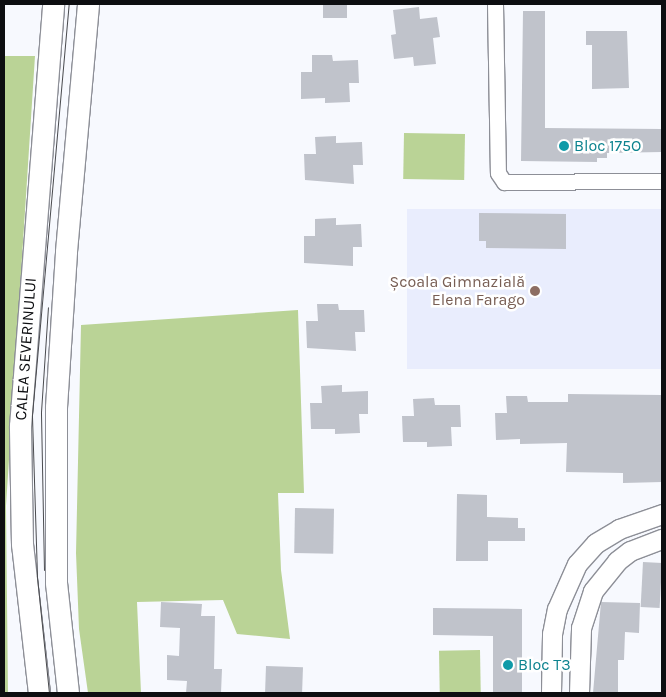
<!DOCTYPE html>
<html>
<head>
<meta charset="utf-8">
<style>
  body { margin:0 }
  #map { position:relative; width:666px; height:697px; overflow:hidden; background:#f7f9fe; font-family:Karla,sans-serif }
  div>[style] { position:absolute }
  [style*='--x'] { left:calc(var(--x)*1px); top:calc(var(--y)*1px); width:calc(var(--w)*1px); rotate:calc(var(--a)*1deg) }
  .built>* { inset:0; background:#e9edfd; transform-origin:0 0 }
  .green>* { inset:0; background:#bad396; transform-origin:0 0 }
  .building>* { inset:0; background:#c0c3cb; transform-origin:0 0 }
  .roads { filter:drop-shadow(1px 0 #8d8f97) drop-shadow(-1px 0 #8d8f97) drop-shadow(0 1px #8d8f97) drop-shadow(0 -1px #8d8f97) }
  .minor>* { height:15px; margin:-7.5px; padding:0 7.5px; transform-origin:7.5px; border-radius:7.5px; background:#fff }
  .tertiary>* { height:19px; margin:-9.5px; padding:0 9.5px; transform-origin:9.5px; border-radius:9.5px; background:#fff }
  .secondary>* { height:21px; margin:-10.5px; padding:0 10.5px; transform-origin:10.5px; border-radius:10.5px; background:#fff }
  .tram>* { height:1px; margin:-0.5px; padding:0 0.5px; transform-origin:0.5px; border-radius:0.5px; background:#4a4b4f }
  .dots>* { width:14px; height:14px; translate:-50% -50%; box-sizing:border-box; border:2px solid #fff; border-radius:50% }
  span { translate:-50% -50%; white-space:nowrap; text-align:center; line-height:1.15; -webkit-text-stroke:5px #fff; paint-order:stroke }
  .culture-label { font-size:16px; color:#0d838f }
  .left { translate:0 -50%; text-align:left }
  .education-label { font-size:16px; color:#785e54 }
  .right { translate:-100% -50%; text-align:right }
  .street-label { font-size:16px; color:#0d0e11 }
  .frame { position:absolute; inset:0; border:5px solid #0d0e11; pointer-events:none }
</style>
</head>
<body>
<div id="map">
  <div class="built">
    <i style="left:662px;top:209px;width:160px;height:255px;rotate:90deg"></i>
  </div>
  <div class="green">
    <i style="clip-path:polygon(4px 56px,35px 56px,6px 506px,8px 693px,4px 693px)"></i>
    <i style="left:404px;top:133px;width:61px;height:46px;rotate:1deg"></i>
    <i style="clip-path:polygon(298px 310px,304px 493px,278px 493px,281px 570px,290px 639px,237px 634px,223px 600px,137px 602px,141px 693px,88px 693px,79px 629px,76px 553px,81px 325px)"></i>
    <i style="left:480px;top:650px;width:43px;height:41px;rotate:89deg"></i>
  </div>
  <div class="building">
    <i style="left:323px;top:4px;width:24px;height:14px"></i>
    <i style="clip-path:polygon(419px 7px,420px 19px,437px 17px,440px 37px,433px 38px,436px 64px,414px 66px,413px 57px,394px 59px,391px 35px,396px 34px,393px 10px)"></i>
    <i style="clip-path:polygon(523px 11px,545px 11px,545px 128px,662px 129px,662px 152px,607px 153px,607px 158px,597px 158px,597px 162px,521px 161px)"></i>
    <i style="clip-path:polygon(586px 31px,627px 31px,629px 88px,592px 89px,592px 45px,586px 45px)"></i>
    <i style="clip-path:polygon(312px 55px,332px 55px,333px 61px,358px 60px,359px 83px,349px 83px,350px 102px,325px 103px,325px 98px,301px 99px,301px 72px,312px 72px)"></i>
    <i style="clip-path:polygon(336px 136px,336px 143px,362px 142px,363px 165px,353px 165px,354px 184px,305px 180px,304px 154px,316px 154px,315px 137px)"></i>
    <i style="clip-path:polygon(479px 213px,566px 214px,566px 249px,486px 248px,486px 241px,479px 241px)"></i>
    <i style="clip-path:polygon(336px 218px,336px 225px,361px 224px,362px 247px,353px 247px,353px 266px,304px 263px,304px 236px,315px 236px,315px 219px)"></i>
    <i style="clip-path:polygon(317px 304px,338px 304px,339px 310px,364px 310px,365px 332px,355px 332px,356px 351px,307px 348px,306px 321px,318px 321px)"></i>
    <i style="clip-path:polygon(342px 385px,342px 392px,368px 391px,368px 414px,359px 414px,360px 433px,335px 434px,335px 429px,311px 429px,310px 403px,322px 403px,321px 386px)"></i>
    <i style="clip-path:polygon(568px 394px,662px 395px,662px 482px,623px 483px,623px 473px,566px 472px,567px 443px,520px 444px,520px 439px,496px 440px,495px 413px,507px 413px,506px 396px,527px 396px,528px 402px,568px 402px)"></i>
    <i style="clip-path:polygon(434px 398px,435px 405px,460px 405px,461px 427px,451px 427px,452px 446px,427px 447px,427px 442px,403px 442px,402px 416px,414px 416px,413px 399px)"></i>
    <i style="clip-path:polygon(457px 494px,487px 495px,487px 517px,518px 518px,518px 528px,525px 528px,525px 541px,488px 541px,488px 561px,456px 561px)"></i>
    <i style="left:295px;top:508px;width:39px;height:45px;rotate:1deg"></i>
    <i style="left:643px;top:562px;width:19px;height:45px;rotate:3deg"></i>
    <i style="clip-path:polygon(161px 602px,202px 604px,201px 616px,215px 616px,214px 669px,222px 669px,221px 693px,186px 693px,187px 681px,167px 680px,167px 655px,179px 656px,180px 628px,160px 627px)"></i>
    <i style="clip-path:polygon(601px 602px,640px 603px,639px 633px,625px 632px,624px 660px,618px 660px,618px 693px,593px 693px)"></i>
    <i style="clip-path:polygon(433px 608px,522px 609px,522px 693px,493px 693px,493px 636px,433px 635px)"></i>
    <i style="left:266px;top:666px;width:37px;height:27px;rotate:2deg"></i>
  </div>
  <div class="roads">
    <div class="minor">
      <i style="--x:495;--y:4;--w:169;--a:89"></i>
      <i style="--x:498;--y:173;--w:11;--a:56"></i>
      <i style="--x:504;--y:182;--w:158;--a:-0.4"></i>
    </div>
    <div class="tertiary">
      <i style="--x:551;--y:693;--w:59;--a:-89"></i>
      <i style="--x:552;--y:634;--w:25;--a:-79"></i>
      <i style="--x:557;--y:609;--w:49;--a:-66"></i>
      <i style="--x:577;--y:564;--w:28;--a:-48"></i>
      <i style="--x:596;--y:543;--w:27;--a:-31"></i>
      <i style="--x:619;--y:529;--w:46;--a:-19.2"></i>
      <i style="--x:579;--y:693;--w:65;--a:-88.2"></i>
      <i style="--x:581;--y:628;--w:39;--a:-72"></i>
      <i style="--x:593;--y:591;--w:38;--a:-51"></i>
      <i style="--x:617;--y:561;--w:16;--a:-38"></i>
      <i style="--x:630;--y:551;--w:34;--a:-21"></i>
    </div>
    <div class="secondary">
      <i style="--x:39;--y:693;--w:150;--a:-96.5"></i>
      <i style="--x:22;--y:544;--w:118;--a:-91"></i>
      <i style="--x:20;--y:426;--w:423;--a:-85.5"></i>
      <i style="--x:68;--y:693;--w:111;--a:-96.2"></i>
      <i style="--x:56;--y:583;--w:176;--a:-90"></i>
      <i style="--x:56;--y:407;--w:156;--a:-86.3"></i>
      <i style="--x:66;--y:251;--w:248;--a:-84.9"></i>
    </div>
  </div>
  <div class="tram">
    <i style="--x:44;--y:570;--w:158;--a:-91.1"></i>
    <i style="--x:41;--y:412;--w:105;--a:-86.2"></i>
    <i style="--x:49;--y:693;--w:118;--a:-95.9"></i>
    <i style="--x:37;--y:576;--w:161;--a:-91.8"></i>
    <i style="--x:32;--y:415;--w:413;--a:-84.9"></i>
  </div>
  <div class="dots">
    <i style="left:564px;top:146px;background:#0f9aa8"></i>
    <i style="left:535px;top:291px;background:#8d6e63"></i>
    <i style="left:508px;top:665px;background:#0f9aa8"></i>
  </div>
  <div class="culture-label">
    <span class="left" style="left:574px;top:146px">Bloc 175O</span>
    <span class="left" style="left:518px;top:665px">Bloc T3</span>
  </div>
  <div class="education-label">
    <span class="right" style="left:525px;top:291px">Școala Gimnazială<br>Elena Farago</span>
  </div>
  <div class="street-label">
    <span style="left:26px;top:349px;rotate:-86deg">CALEA SEVERINULUI</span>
  </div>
  <div class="frame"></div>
</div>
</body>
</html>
